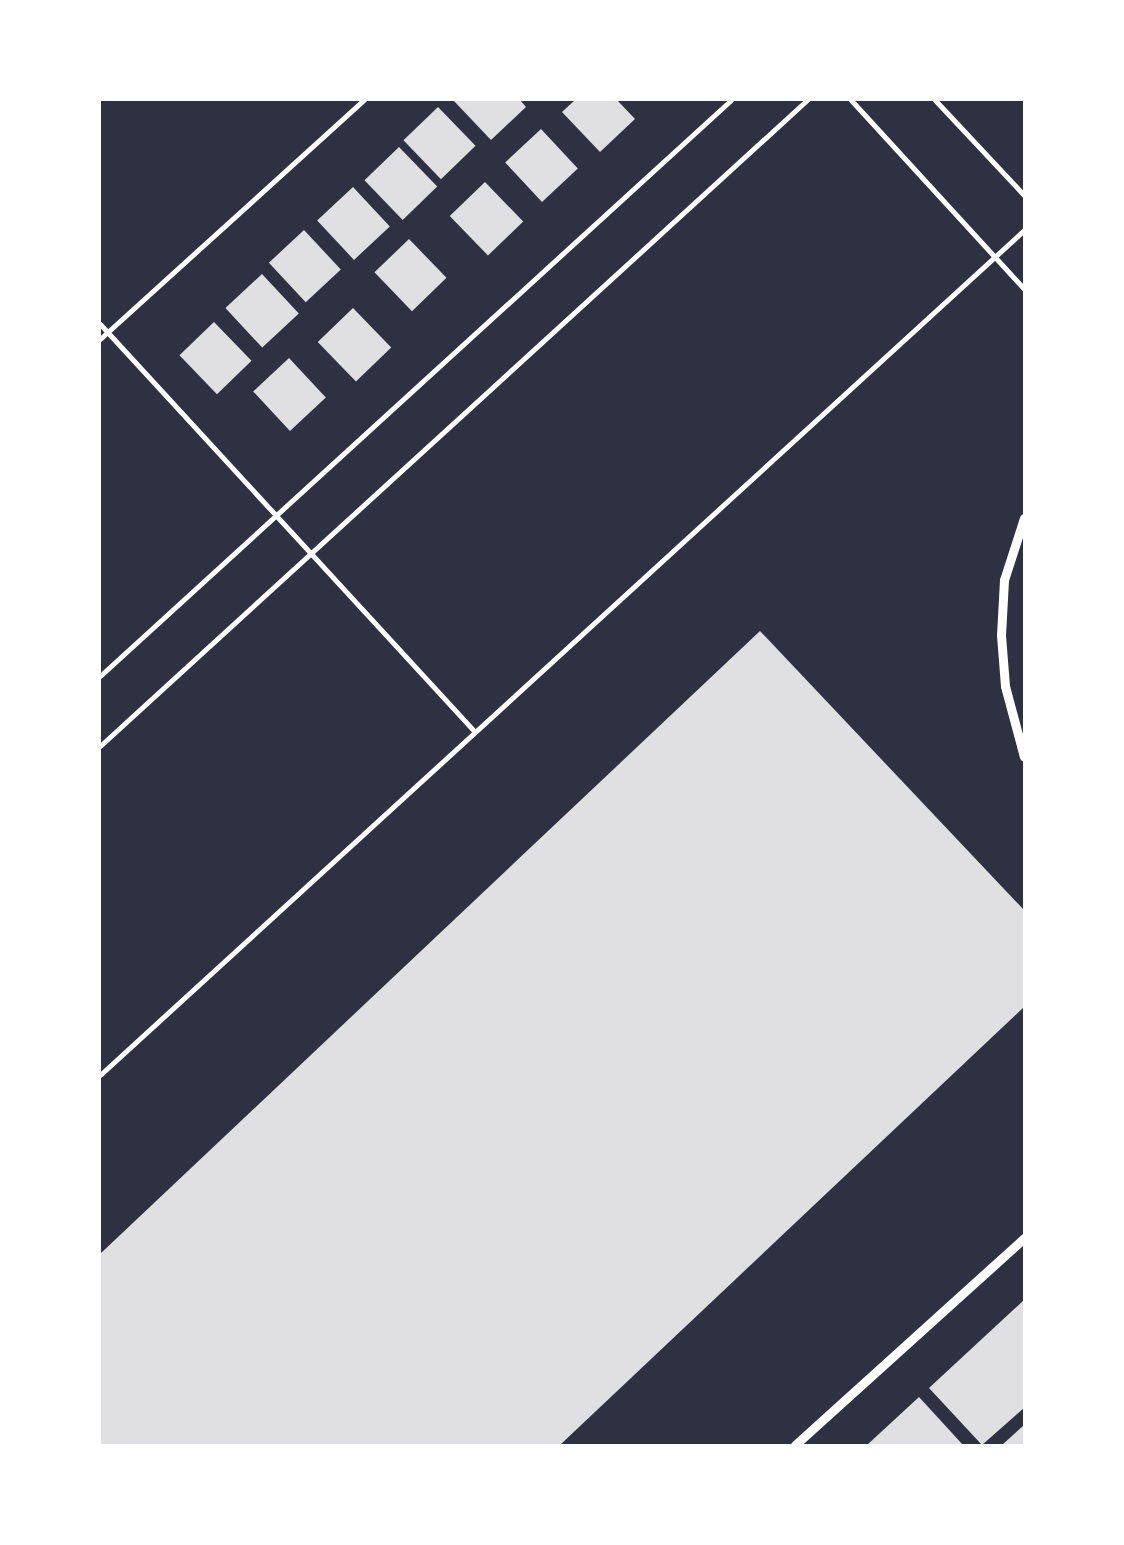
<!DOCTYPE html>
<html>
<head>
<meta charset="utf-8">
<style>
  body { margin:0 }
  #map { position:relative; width:1124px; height:1545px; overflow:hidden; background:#2d3142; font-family:"Varela Round",sans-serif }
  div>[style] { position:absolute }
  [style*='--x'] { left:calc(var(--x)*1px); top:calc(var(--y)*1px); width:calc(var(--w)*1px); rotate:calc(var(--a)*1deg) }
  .building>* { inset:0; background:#e0e0e3; transform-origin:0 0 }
  .minor>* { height:5px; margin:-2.5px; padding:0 2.5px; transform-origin:2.5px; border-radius:2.5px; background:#fff }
  .tertiary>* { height:9px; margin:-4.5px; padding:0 4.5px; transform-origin:4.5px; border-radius:4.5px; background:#fff }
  span { translate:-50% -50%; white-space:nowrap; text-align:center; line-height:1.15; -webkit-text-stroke:4.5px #fff; paint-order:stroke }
  .frame { position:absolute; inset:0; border:101px solid #fff; pointer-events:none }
</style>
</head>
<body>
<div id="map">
  <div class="building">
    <i style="clip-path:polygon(453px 100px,520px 100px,526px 107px,491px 140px)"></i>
    <i style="clip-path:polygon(575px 100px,617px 100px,635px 119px,600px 152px,562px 112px)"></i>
    <i style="left:438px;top:107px;width:54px;height:48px;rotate:46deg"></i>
    <i style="left:541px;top:129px;width:54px;height:49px;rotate:47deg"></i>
    <i style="left:399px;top:147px;width:55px;height:48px;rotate:46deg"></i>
    <i style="left:485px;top:182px;width:55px;height:49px;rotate:46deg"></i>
    <i style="left:353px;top:187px;width:54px;height:49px;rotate:47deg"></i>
    <i style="left:304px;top:230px;width:54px;height:48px;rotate:47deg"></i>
    <i style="left:409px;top:239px;width:54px;height:48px;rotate:46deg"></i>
    <i style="left:262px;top:274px;width:54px;height:50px;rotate:47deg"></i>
    <i style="left:353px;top:308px;width:55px;height:49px;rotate:46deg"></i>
    <i style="left:214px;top:322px;width:54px;height:48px;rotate:46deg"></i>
    <i style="left:289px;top:358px;width:54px;height:49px;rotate:47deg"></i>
    <i style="clip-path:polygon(760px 631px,1024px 910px,1024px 1007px,560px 1445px,100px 1445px,100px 1254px)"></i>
    <i style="clip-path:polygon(1024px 1300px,1024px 1408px,982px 1445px,929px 1388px)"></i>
    <i style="clip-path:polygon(919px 1397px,963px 1445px,867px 1445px)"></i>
    <i style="clip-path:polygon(1024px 1425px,1024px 1445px,1002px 1445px)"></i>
  </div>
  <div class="minor">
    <i style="--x:851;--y:100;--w:256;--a:47.5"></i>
    <i style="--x:935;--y:100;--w:130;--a:46.9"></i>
    <i style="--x:100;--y:324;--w:554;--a:47.41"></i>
    <i style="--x:100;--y:339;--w:356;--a:-42.2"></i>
    <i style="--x:100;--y:676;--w:854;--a:-42.39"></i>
    <i style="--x:100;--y:746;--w:958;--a:-42.42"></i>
    <i style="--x:100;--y:1075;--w:1252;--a:-42.44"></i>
  </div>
  <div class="tertiary">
    <i style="--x:1024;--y:518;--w:65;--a:107.9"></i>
    <i style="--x:1004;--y:580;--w:55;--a:93.1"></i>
    <i style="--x:1001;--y:635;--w:51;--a:85.5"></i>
    <i style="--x:1005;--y:686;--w:73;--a:75"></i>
    <i style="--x:795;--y:1445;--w:309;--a:-42.1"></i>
  </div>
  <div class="frame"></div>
</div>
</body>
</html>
